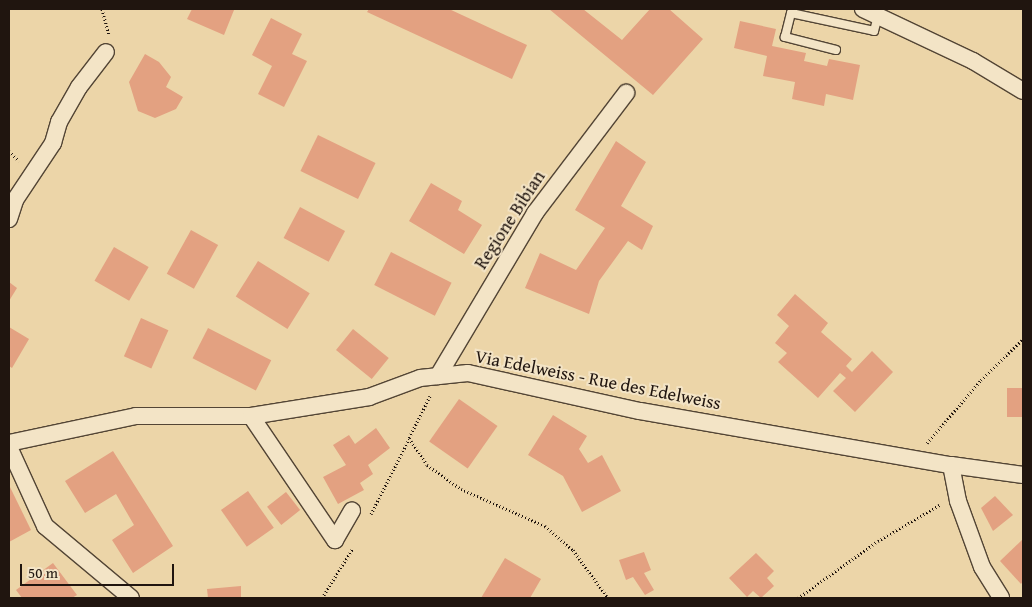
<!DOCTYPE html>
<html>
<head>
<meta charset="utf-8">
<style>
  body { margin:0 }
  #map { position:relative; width:1032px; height:607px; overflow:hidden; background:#ecd5a8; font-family:"Gentium Book Plus",serif }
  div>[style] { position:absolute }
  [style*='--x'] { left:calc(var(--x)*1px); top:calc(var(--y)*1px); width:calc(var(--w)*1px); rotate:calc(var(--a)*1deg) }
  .building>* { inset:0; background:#e3a181; transform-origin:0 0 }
  .path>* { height:3px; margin-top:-1.5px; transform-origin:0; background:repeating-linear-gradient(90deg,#20150f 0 1px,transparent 0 3.5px) }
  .roads { filter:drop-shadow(1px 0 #534535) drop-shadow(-1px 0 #534535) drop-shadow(0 1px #534535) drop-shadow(0 -1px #534535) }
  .lane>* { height:8px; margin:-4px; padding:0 4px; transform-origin:4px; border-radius:4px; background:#f3e4c6 }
  .street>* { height:16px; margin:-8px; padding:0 8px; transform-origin:8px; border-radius:8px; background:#f3e4c6 }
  span { translate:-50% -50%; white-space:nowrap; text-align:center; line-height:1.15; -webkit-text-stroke:4px #f3e4c6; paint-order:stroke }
  .street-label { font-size:18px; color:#20150f }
  .frame { position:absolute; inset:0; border:10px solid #20150f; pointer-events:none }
  .scale { position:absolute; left:20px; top:564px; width:154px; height:22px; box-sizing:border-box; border:2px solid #20150f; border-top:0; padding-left:6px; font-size:15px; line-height:18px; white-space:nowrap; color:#20150f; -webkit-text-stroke:4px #f3e4c6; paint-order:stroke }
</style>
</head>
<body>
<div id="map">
  <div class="building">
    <i style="clip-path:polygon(192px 9px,230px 9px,234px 10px,224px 35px,187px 19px)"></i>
    <i style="clip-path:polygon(369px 9px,449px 9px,527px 45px,512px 79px,367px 12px)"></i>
    <i style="clip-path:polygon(549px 9px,583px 9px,622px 40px,650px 9px,669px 9px,703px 39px,653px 95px)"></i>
    <i style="clip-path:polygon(271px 18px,302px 34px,292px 54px,307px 61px,284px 107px,258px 94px,272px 66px,252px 55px)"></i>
    <i style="clip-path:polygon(740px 21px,776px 29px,772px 46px,806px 53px,804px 61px,827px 66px,829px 59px,860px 65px,853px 100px,826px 94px,824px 106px,792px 99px,795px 82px,763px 76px,767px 56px,734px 48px)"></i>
    <i style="clip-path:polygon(145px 54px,159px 62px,171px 77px,166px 87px,183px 97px,176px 109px,155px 118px,138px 111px,129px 82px)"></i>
    <i style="left:318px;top:135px;width:64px;height:40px;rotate:26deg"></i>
    <i style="clip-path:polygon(616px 141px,646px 162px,621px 206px,653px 226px,642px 250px,628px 241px,599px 281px,589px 314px,525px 288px,540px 253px,576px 270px,605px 228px,575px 210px)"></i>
    <i style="clip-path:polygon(431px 183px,462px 201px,458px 210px,482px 225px,464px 254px,409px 221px)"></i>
    <i style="left:300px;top:207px;width:51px;height:35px;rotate:28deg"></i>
    <i style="left:191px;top:230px;width:31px;height:50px;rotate:29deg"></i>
    <i style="left:114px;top:247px;width:40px;height:39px;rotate:30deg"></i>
    <i style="left:391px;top:252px;width:68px;height:37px;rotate:27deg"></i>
    <i style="left:258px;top:261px;width:61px;height:42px;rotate:32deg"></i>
    <i style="clip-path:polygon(9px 282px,17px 288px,9px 301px)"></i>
    <i style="clip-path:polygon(795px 294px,828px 323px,821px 332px,852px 359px,846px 366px,852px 372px,872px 351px,893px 372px,855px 412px,833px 391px,846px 378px,840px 373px,818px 398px,778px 362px,787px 353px,775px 343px,789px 326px,777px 315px)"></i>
    <i style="left:141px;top:318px;width:30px;height:42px;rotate:24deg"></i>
    <i style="clip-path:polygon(9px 327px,29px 339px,12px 368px,9px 366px)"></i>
    <i style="left:208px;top:328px;width:71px;height:34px;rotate:27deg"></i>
    <i style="left:353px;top:329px;width:46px;height:27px;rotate:39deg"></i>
    <i style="left:1007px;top:388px;width:16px;height:29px"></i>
    <i style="left:459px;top:399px;width:47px;height:52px;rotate:35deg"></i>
    <i style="clip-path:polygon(553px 415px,587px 436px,579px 449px,588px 463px,602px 455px,621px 491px,582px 512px,563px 476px,528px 455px)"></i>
    <i style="clip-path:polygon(376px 428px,390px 448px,368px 465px,373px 474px,360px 483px,364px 490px,338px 504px,323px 477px,346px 465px,333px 445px,349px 435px,355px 444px)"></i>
    <i style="clip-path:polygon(113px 451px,173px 546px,133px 573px,112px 540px,134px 525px,116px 494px,85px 513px,65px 481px)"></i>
    <i style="clip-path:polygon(9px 485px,31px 530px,9px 542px)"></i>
    <i style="left:248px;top:491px;width:45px;height:33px;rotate:55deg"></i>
    <i style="left:286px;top:492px;width:23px;height:24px;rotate:52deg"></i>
    <i style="clip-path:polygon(995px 496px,1013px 515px,993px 531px,981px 508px)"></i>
    <i style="clip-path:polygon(1023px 539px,1023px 581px,1021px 584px,1000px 561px)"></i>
    <i style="clip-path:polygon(644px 552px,651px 570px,644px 573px,654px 590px,645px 595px,633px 577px,626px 580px,619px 560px)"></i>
    <i style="clip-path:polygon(756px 553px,774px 571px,767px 578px,774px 586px,761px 598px,753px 591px,747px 597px,729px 578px)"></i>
    <i style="clip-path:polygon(505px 558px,541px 579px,530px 598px,481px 598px)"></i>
    <i style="clip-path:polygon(53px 563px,77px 595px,72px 598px,22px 598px,16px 590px)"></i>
    <i style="clip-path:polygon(241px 586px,241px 598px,208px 598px,207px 589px)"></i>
  </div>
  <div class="path">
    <i style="--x:102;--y:9;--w:27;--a:75"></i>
    <i style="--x:9;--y:151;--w:14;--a:45"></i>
    <i style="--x:430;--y:396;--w:47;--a:116.6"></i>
    <i style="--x:409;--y:438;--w:32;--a:56"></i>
    <i style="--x:427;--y:465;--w:42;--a:35.2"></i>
    <i style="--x:461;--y:489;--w:92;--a:23.8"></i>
    <i style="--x:545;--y:526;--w:37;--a:41"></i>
    <i style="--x:573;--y:550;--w:59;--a:53.9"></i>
    <i style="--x:927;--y:443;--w:83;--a:-49.4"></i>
    <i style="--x:981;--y:380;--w:59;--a:-44.3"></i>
    <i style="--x:371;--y:514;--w:84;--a:-63.1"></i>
    <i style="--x:322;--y:598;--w:59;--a:-58.2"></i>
    <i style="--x:798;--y:598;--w:98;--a:-35.5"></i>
    <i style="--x:878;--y:541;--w:73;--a:-30.4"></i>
  </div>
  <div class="roads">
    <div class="lane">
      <i style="--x:836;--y:50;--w:53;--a:-165.7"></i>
      <i style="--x:785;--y:37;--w:25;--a:-76"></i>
      <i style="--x:791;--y:13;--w:85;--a:12.2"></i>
      <i style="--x:874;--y:31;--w:16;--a:-75"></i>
    </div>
    <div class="street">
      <i style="--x:863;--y:9;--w:122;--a:25.3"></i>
      <i style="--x:973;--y:61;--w:58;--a:31"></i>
      <i style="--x:9;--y:219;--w:20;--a:-72"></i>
      <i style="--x:15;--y:200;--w:69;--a:-56.3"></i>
      <i style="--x:53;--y:143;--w:22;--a:-74"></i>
      <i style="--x:59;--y:122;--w:40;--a:-60.3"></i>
      <i style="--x:79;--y:87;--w:44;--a:-52.4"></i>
      <i style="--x:438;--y:376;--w:190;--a:-59.2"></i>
      <i style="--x:535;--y:213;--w:151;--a:-52.8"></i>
      <i style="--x:251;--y:416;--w:150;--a:55.9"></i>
      <i style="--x:335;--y:540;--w:34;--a:-60"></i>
      <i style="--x:9;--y:443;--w:130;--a:-12"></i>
      <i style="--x:136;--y:416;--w:115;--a:0"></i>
      <i style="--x:251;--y:416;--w:120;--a:-9.1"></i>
      <i style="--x:369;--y:397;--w:54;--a:-20.4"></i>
      <i style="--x:420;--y:378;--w:48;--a:-5.9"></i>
      <i style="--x:468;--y:373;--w:176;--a:12.5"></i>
      <i style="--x:640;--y:411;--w:316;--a:9.9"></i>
      <i style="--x:951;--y:465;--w:73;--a:7.9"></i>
      <i style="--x:9;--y:447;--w:87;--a:65.5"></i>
      <i style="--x:45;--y:526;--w:112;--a:39.9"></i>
      <i style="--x:951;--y:465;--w:37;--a:79"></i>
      <i style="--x:958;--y:501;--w:70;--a:70"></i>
      <i style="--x:982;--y:567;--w:36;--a:58"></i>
    </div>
  </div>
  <div class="street-label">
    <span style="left:510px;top:220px;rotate:-57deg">Regione Bibian</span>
    <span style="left:598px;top:380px;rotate:11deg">Via Edelweiss - Rue des Edelweiss</span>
  </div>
  <div class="frame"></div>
  <div class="scale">50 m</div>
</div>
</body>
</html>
